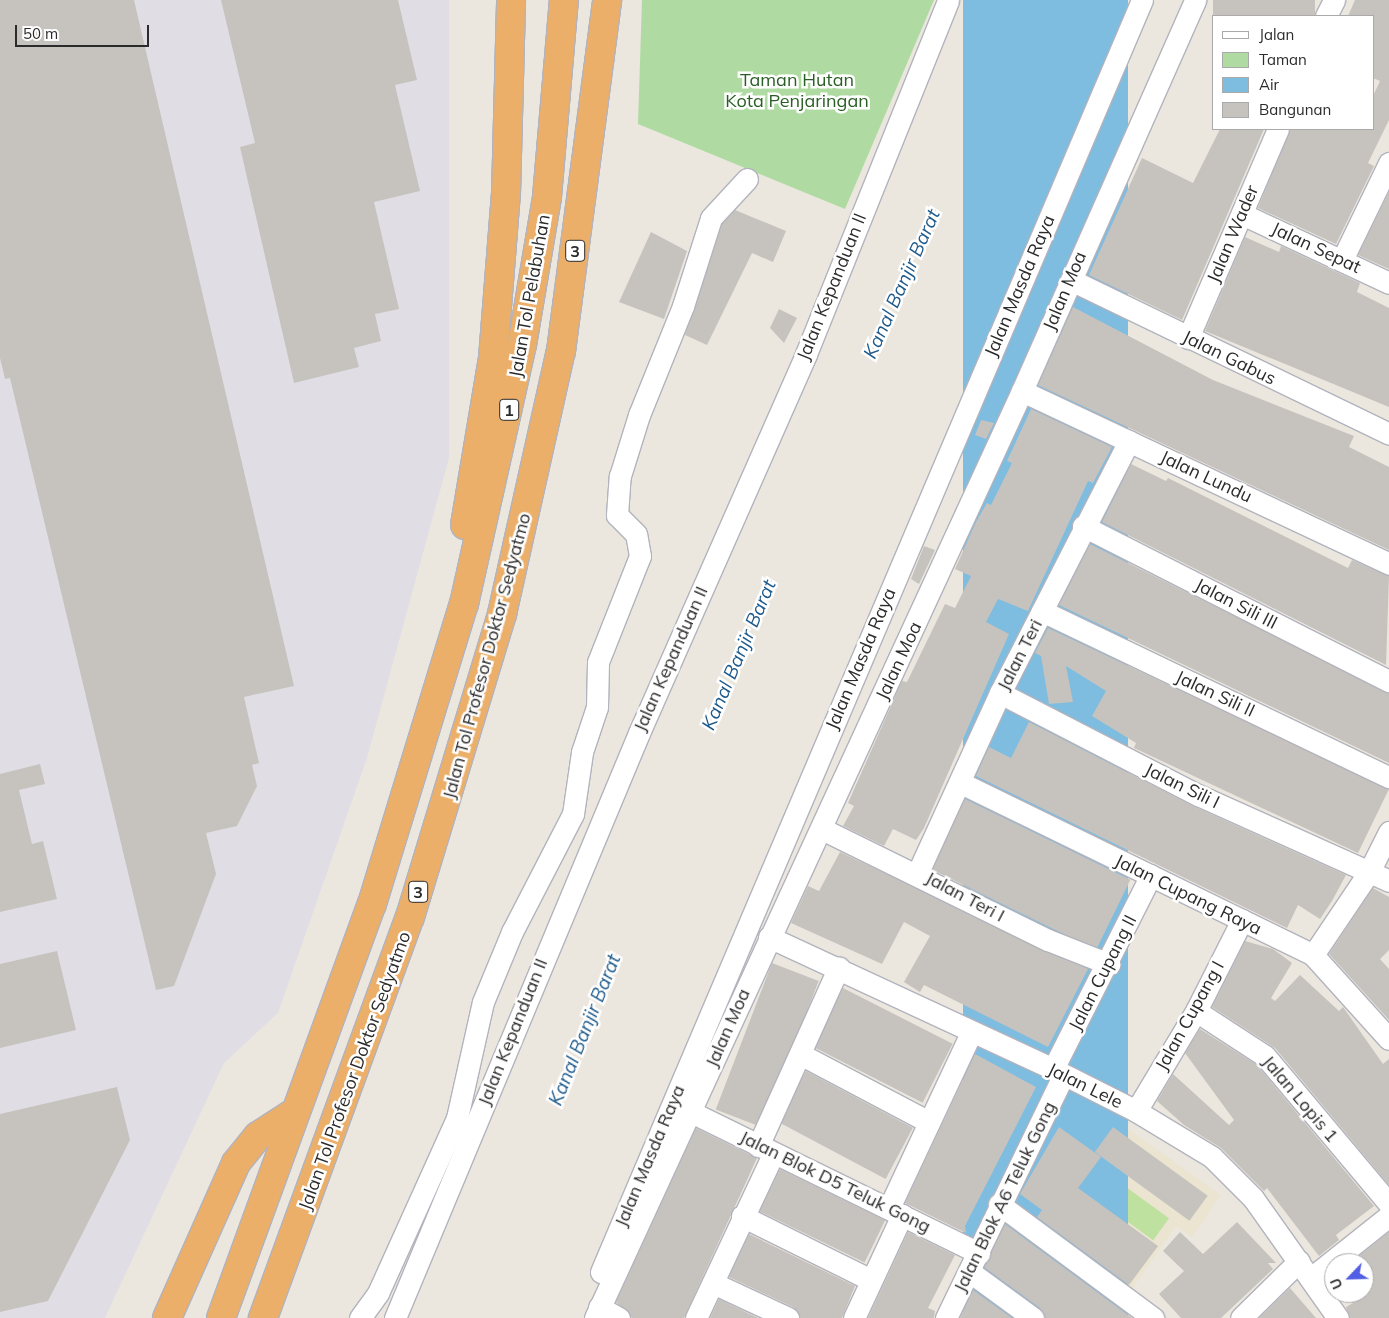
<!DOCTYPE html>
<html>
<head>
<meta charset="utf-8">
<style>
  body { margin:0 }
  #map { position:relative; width:1389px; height:1318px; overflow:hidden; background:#ebe7df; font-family:Mulish,sans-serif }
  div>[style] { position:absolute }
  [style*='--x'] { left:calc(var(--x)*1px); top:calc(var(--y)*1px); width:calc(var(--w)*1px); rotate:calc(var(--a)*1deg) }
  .industrial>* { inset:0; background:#e0dee4 }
  .education>* { inset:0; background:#eae4d0 }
  .green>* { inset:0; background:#afdba2 }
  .pitch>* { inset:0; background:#bee19f; transform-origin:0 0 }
  .water>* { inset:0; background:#7ebce0; transform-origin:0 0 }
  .building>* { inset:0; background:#c6c3be; transform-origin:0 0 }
  .roads { filter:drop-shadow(1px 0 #b2b3bd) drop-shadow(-1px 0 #b2b3bd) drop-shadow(0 1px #b2b3bd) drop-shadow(0 -1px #b2b3bd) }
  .minor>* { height:21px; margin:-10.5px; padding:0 10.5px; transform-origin:10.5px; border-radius:10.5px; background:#fff }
  .highway>* { height:28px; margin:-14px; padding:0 14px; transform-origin:14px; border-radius:14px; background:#ebaf6a }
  span { translate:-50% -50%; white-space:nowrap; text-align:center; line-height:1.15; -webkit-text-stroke:5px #fff; paint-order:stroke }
  .shield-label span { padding:1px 4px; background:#fff; border:1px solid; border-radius:4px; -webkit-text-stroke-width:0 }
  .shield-label { font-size:16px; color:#2b2b2b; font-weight:700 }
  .park-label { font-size:18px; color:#295f23 }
  .street-label { font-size:18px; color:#2b2b2b }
  .water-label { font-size:19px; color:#1e5a8b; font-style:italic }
  .legend { position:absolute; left:1212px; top:15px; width:162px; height:115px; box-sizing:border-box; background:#fff; border:1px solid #aaa; margin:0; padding:6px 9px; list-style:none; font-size:15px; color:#2b2b2b }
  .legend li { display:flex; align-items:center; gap:10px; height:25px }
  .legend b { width:25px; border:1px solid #aaa }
  .north { position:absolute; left:1324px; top:1253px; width:50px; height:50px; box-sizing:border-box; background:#fff; border:1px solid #aaa; border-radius:50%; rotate:246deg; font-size:14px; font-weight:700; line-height:20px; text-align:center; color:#2b2b2b }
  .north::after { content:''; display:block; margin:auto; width:18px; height:22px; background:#525ee4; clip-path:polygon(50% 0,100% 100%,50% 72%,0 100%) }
  .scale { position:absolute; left:15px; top:25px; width:134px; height:22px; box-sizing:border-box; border:2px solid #2b2b2b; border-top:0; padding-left:6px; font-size:15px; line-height:18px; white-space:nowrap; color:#2b2b2b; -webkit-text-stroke:4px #fff; paint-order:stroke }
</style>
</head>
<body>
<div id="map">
  <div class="industrial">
    <i style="clip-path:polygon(0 0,449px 0,449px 458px,367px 758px,278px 1013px,224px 1063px,105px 1318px,0 1318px)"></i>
  </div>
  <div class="education">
    <i style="clip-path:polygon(1047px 1113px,1090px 1144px,1110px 1116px,1221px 1195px,1192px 1237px,1176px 1226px,1132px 1289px,994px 1190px)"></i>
  </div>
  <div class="green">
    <i style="clip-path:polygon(642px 0,934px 0,845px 209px,638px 124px)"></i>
  </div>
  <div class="pitch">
    <i style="left:1097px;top:1166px;width:89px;height:27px;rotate:36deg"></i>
  </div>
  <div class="water">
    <i style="left:963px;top:0;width:165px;height:1432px"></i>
  </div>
  <div class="building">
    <i style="clip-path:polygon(0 0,134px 0,294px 686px,244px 697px,259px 763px,252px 765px,257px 786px,237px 826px,206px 833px,216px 874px,174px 986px,156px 990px,10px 378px,5px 379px,0 358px)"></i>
    <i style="clip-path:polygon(221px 0,398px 0,417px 80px,395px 85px,420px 191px,374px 202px,399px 309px,375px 314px,381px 341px,354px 348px,359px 367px,294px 383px,240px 147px,255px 143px)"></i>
    <i style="left:1213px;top:0;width:102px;height:17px"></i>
    <i style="clip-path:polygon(1355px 0,1389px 0,1389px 120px,1368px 163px,1374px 166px,1336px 244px,1258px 208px,1290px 129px,1373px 129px,1373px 96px,1380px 81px,1373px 78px,1373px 16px,1348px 16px)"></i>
    <i style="clip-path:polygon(1220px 129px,1264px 129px,1182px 320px,1089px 275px,1142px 158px,1193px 183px)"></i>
    <i style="clip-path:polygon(1389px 192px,1389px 269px,1358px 255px)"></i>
    <i style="clip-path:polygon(735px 210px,786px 231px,773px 262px,752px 253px,707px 345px,685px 335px,722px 224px)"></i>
    <i style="clip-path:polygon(651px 232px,687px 251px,664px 319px,619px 302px)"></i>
    <i style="clip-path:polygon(1245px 237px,1279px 252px,1281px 246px,1360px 283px,1357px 292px,1389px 308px,1389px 407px,1205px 331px)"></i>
    <i style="clip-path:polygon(1073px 307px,1213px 380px,1354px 436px,1349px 447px,1389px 467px,1389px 550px,1038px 385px)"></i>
    <i style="clip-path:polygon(779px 309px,797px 318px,784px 343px,770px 328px)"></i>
    <i style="clip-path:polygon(1031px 409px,1112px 447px,1093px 483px,1088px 481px,1028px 611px,998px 599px,986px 622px,1009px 634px,924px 828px,916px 840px,893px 829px,884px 846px,843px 826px,854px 806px,848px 803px,902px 681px,907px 682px,945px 604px,955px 608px,971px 576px,955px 569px,976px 522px,987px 503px,991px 505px,1012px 463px,1007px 461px)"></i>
    <i style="clip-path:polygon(981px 420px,994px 423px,986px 439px,975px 435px)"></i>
    <i style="clip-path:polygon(1131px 464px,1166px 481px,1168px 478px,1348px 568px,1352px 560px,1389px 576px,1386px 665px,1102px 522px)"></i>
    <i style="clip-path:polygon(1090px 544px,1389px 693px,1389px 763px,1059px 605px)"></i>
    <i style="clip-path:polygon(924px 546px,935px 550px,919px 584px,911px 579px)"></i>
    <i style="clip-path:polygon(1048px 628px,1389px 789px,1358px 853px,1134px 748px,1136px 743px,1092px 716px,1106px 691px,1066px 666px,1073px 702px,1049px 704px,1041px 656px,1035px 653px)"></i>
    <i style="clip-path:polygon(1029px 722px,1193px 806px,1346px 875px,1332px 901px,1320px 919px,1298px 905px,1287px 928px,976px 776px,989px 747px,1011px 758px)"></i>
    <i style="clip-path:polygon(40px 764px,45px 784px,19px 790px,32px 844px,43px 841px,57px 899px,0 912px,0 774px)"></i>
    <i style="left:965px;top:799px;width:184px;height:78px;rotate:26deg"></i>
    <i style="clip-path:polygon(840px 852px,1088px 969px,1048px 1047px,924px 985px,920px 992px,904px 982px,930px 936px,904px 922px,882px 964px,791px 923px,808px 886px,819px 891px)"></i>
    <i style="clip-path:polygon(1373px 888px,1389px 897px,1389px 950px,1380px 959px,1389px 969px,1389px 1020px,1329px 954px)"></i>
    <i style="clip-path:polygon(1245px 941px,1273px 949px,1292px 963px,1271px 998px,1275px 1001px,1300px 975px,1339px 1011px,1343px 1007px,1383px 1064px,1389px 1059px,1389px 1185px,1275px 1048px,1212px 1007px)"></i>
    <i style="clip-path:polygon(57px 951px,76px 1030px,0 1048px,0 964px)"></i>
    <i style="left:772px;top:963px;width:50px;height:157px;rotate:21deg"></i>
    <i style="left:843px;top:988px;width:123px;height:66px;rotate:27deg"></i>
    <i style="clip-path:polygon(1200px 1029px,1257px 1065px,1374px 1206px,1336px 1235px,1339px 1240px,1319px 1256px,1267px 1188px,1264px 1191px,1221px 1148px,1184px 1125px,1157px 1101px,1173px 1074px,1229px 1125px,1234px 1120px,1185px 1053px)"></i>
    <i style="clip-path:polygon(975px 1054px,1036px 1087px,965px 1226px,966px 1233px,905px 1203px)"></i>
    <i style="left:806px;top:1071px;width:121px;height:58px;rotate:28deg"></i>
    <i style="clip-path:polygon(117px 1087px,130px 1140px,48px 1301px,0 1312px,0 1114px)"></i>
    <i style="clip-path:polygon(1059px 1127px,1101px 1157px,1078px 1188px,1158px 1246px,1129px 1285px,1037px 1217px,1042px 1210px,1020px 1194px)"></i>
    <i style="left:1113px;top:1127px;width:117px;height:31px;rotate:36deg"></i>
    <i style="clip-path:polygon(696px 1128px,757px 1158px,684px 1318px,632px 1318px,616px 1302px)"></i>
    <i style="left:780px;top:1169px;width:117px;height:47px;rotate:26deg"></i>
    <i style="clip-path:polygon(1237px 1222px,1276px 1263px,1268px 1263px,1273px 1269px,1221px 1318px,1181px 1318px,1159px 1294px,1184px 1271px,1163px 1251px,1180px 1232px,1203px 1254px)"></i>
    <i style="clip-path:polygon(1005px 1224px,1132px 1318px,1045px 1318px,1040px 1308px,984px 1267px)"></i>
    <i style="clip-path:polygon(908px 1232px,955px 1255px,928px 1308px,935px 1311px,934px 1318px,868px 1318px)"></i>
    <i style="clip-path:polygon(1389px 1232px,1389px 1318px,1350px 1318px,1346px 1307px,1353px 1303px,1347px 1293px,1364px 1293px,1364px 1263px,1350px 1263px)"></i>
    <i style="clip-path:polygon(749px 1234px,855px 1286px,842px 1318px,800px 1318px,793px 1307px,729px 1277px)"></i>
    <i style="clip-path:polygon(1290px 1288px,1316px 1318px,1259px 1318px)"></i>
    <i style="clip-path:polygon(973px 1290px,1012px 1318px,960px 1318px)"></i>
    <i style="clip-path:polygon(719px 1299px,758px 1318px,710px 1318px)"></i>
  </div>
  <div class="roads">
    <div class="minor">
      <i style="--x:1326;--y:16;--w:18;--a:-63"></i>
      <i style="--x:1242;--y:214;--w:162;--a:25.1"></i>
      <i style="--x:1342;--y:260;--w:108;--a:-64.1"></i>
      <i style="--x:1071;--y:280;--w:353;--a:25.8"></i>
      <i style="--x:1188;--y:338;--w:228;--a:-66.7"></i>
      <i style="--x:1022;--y:391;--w:406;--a:25.2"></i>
      <i style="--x:1083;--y:526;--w:343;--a:26.9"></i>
      <i style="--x:1042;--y:611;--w:385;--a:25.6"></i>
      <i style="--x:1000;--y:693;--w:223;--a:27.3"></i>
      <i style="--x:1198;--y:795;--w:209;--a:24.2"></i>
      <i style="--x:961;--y:783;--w:392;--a:26"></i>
      <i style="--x:1313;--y:955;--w:113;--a:47.9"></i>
      <i style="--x:822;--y:829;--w:252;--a:26.2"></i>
      <i style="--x:1048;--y:940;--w:66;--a:21.5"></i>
      <i style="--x:918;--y:872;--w:197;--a:-65.4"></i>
      <i style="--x:1000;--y:693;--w:283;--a:-62.9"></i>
      <i style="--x:769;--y:937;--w:313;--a:24.9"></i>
      <i style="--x:1053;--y:1069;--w:93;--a:26.8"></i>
      <i style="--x:1136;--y:1111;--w:89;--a:31.2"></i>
      <i style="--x:1212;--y:1157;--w:58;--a:45"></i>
      <i style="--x:1253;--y:1198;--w:147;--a:54.7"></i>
      <i style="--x:1313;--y:955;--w:100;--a:-56"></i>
      <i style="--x:1369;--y:872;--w:45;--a:-63.4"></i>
      <i style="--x:1196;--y:1011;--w:82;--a:33.1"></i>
      <i style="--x:1265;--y:1056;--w:193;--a:50"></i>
      <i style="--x:800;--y:1054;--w:146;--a:27.8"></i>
      <i style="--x:1053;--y:1069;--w:217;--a:-63.2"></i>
      <i style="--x:1136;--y:1111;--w:117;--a:-59"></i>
      <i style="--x:1196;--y:1011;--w:102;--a:-63.2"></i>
      <i style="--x:691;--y:1112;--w:321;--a:26.1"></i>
      <i style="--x:758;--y:1146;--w:196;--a:-65.7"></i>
      <i style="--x:999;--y:1204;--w:192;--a:36.5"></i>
      <i style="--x:889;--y:1208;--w:193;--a:-64.9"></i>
      <i style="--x:742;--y:1216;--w:144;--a:26.4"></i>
      <i style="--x:601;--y:1272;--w:1382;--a:-66.96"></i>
      <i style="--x:970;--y:1272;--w:78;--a:36.1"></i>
      <i style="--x:1311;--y:1278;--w:100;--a:-38.5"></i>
      <i style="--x:713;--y:1283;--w:83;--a:25"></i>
      <i style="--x:599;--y:1307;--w:23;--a:29"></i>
      <i style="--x:360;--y:1318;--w:31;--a:-54"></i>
      <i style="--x:378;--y:1293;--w:192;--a:-65.7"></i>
      <i style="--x:457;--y:1118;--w:119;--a:-77.4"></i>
      <i style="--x:483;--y:1002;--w:76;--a:-67.5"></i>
      <i style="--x:512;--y:932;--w:133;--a:-62.7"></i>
      <i style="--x:573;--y:814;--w:63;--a:-81.7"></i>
      <i style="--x:582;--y:752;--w:47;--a:-71.6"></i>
      <i style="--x:597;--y:707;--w:45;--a:-88.7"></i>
      <i style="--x:598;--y:662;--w:114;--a:-68.4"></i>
      <i style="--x:640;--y:556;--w:22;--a:-100"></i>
      <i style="--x:636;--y:534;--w:27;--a:-135"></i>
      <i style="--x:617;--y:515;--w:39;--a:-86"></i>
      <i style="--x:620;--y:476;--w:64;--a:-72.7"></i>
      <i style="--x:639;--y:415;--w:118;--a:-68"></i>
      <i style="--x:683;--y:306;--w:92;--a:-72.3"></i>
      <i style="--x:711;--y:218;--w:53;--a:-47.3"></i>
      <i style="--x:395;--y:1318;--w:634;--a:-67.36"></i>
      <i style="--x:639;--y:733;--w:414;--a:-66.2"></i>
      <i style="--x:806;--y:354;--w:381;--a:-68.1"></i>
      <i style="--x:595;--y:1318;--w:1021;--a:-65.27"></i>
      <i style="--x:1022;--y:391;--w:428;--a:-66.1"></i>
      <i style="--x:696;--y:1318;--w:181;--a:-64.8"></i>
      <i style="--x:854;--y:1318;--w:114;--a:-65"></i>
      <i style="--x:946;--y:1318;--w:269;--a:-64.2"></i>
      <i style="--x:1241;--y:1318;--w:81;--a:-44.5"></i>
    </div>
    <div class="highway">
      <i style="--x:465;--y:525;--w:169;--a:-80.5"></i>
      <i style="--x:493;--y:358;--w:165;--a:-85.5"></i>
      <i style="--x:506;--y:194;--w:194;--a:-88.5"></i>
      <i style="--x:167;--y:1318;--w:170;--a:-66"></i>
      <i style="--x:236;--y:1163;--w:35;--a:-51"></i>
      <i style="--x:258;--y:1136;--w:40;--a:-32.9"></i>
      <i style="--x:221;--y:1318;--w:441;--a:-70"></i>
      <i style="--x:372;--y:904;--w:314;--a:-73"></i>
      <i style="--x:464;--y:604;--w:265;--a:-77.4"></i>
      <i style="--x:522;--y:345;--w:150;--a:-80.4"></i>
      <i style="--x:547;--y:197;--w:198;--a:-85.1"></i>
      <i style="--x:263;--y:1318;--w:427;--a:-69.9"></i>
      <i style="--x:410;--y:917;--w:317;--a:-73.1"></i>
      <i style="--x:502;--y:614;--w:270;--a:-77.4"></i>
      <i style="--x:561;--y:351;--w:354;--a:-82.5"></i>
    </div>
  </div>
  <div class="shield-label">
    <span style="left:575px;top:251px">3</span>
    <span style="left:509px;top:410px">1</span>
    <span style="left:418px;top:892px">3</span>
  </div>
  <div class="park-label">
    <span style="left:797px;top:91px">Taman Hutan<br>Kota Penjaringan</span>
  </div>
  <div class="street-label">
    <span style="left:1233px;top:234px;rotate:-67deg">Jalan Wader</span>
    <span style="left:1316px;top:248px;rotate:25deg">Jalan Sepat</span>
    <span style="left:1020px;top:286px;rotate:-67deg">Jalan Masda Raya</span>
    <span style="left:832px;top:287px;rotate:-68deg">Jalan Kepanduan II</span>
    <span style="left:1065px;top:291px;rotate:-67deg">Jalan Moa</span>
    <span style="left:530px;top:296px;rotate:-80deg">Jalan Tol Pelabuhan</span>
    <span style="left:1229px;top:358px;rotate:26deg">Jalan Gabus</span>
    <span style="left:1206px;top:477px;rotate:25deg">Jalan Lundu</span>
    <span style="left:1236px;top:604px;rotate:27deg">Jalan Sili III</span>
    <span style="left:1020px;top:655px;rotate:-63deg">Jalan Teri</span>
    <span style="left:487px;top:656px;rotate:-75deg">Jalan Tol Profesor Doktor Sedyatmo</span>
    <span style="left:671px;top:659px;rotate:-66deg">Jalan Kepanduan II</span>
    <span style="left:861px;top:659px;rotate:-67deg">Jalan Masda Raya</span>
    <span style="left:899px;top:661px;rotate:-65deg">Jalan Moa</span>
    <span style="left:1215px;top:694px;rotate:25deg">Jalan Sili II</span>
    <span style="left:1182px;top:786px;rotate:26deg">Jalan Sili I</span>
    <span style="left:1188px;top:895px;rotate:26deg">Jalan Cupang Raya</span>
    <span style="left:965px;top:897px;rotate:28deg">Jalan Teri I</span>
    <span style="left:1103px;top:973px;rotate:-63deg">Jalan Cupang II</span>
    <span style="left:1190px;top:1016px;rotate:-61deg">Jalan Cupang I</span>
    <span style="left:728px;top:1028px;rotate:-66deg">Jalan Moa</span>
    <span style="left:513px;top:1032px;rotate:-68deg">Jalan Kepanduan II</span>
    <span style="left:355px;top:1071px;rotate:-70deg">Jalan Tol Profesor Doktor Sedyatmo</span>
    <span style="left:1085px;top:1086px;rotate:26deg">Jalan Lele</span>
    <span style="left:1300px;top:1099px;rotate:50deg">Jalan Lopis 1</span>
    <span style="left:650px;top:1156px;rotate:-67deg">Jalan Masda Raya</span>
    <span style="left:835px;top:1182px;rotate:26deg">Jalan Blok D5 Teluk Gong</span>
    <span style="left:1005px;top:1197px;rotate:-64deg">Jalan Blok A6 Teluk Gong</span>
  </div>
  <div class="water-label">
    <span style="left:902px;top:284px;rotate:-66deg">Kanal Banjir Barat</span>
    <span style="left:739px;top:655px;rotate:-67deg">Kanal Banjir Barat</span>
    <span style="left:585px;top:1030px;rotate:-68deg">Kanal Banjir Barat</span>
  </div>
  <ul class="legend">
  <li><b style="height:6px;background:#fff"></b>Jalan</li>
  <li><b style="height:14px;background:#afdba2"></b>Taman</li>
  <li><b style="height:14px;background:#7ebce0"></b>Air</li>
  <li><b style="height:14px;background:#c6c3be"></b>Bangunan</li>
  </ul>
  <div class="north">U</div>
  <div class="scale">50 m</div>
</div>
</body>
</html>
